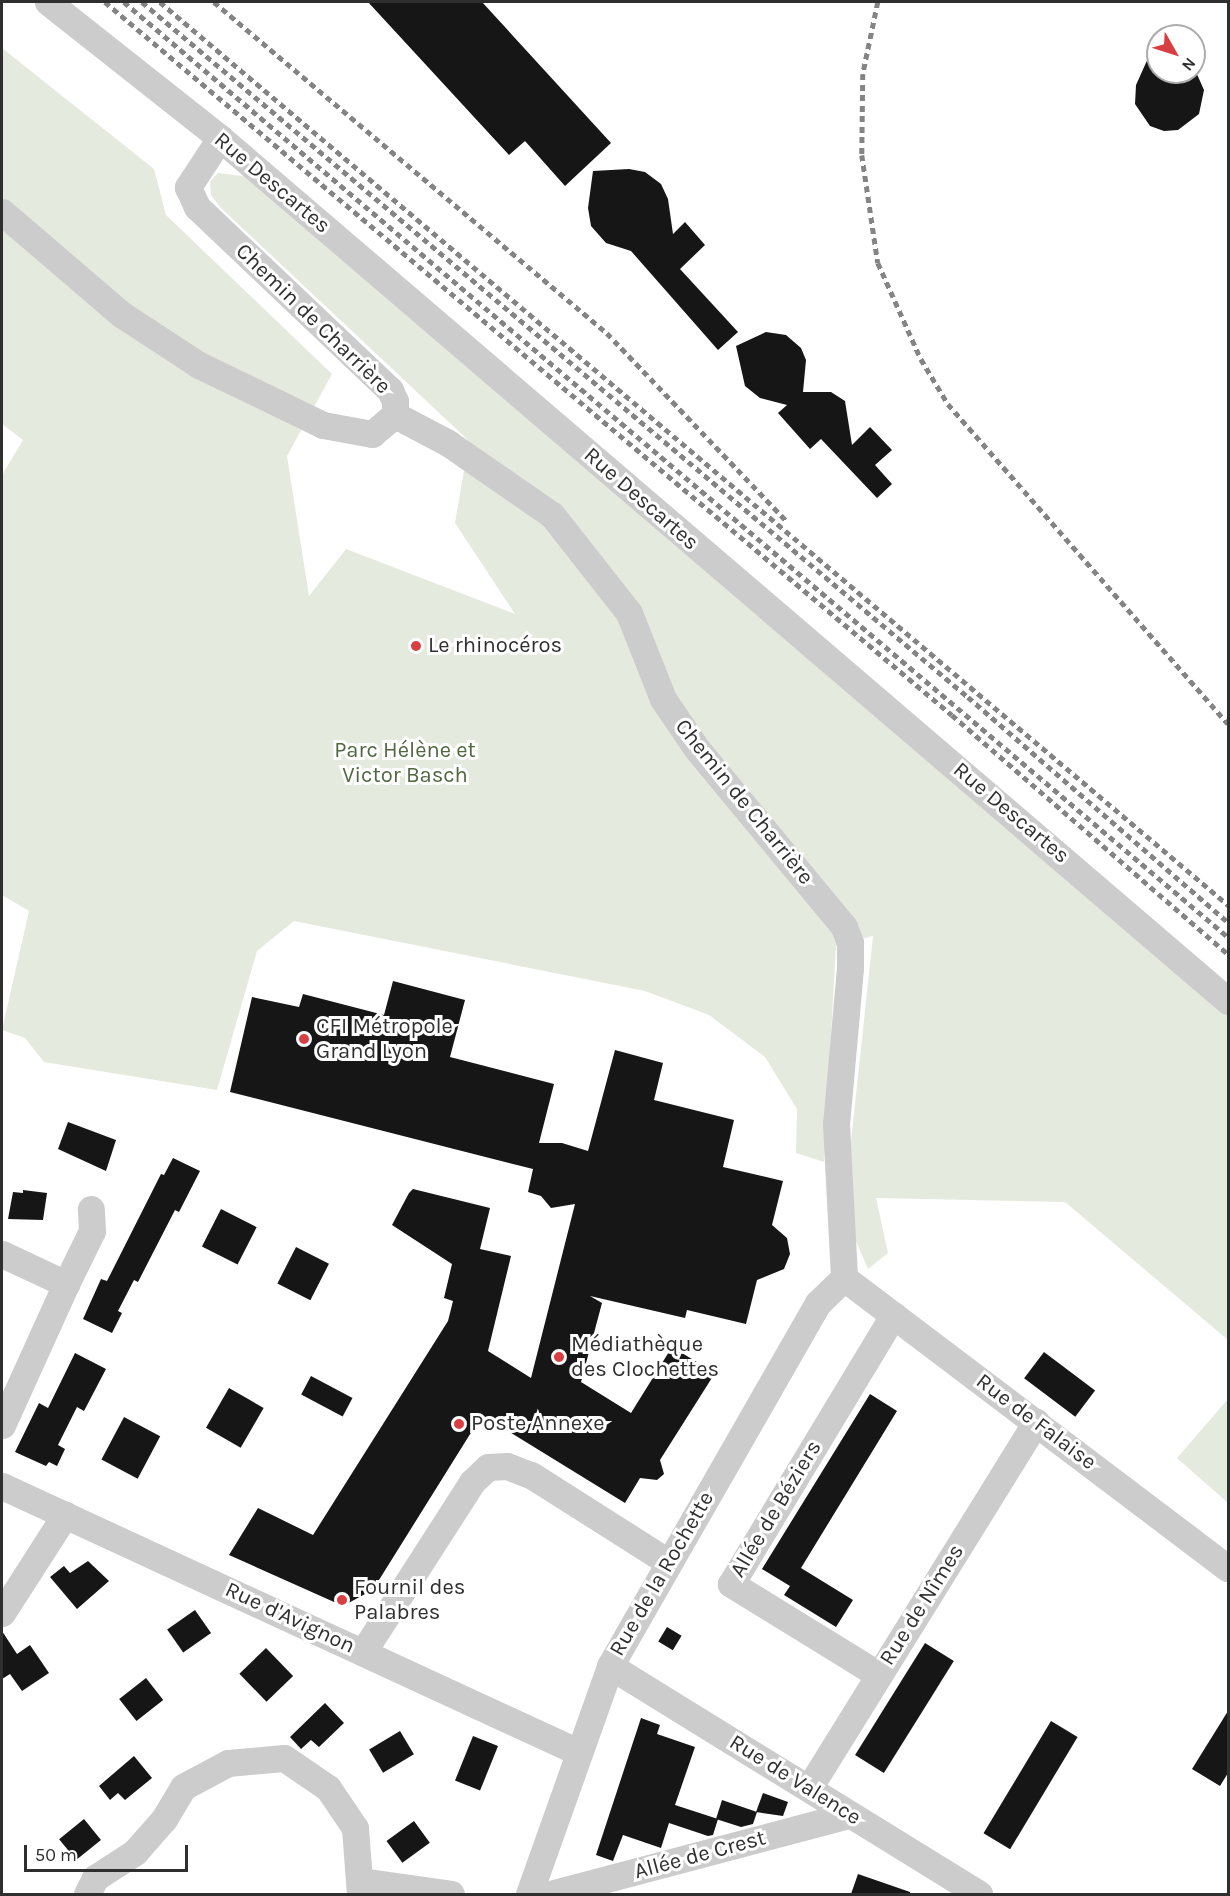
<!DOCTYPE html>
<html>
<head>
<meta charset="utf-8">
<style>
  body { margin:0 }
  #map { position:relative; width:1230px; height:1896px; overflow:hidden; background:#fff; font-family:Karla,sans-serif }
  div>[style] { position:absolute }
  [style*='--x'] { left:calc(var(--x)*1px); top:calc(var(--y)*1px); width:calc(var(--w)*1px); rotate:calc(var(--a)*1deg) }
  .green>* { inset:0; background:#e4ebde }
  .building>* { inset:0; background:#161616; transform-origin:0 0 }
  .minor>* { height:27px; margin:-13.5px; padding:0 13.5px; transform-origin:13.5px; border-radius:13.5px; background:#ccc }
  .rail>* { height:4.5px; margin-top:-2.25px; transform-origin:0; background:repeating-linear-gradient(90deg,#848484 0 6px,transparent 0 10.5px) }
  .dots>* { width:16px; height:16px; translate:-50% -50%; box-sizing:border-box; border:3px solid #fff; border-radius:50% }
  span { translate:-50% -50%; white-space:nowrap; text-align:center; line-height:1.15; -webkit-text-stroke:6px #fff; paint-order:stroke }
  .street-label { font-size:22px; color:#2f2f2f }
  .poi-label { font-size:22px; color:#2f2f2f }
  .left { translate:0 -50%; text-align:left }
  .park-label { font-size:22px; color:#506740 }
  .frame { position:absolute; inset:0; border:3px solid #2f2f2f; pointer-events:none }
  .north { position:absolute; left:1146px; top:24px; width:60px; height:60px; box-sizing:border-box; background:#fff; border:2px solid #acacac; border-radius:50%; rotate:129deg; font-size:16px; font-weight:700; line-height:24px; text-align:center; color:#2f2f2f }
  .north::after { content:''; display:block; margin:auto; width:21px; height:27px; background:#d83f42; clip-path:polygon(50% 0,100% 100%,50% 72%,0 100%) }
  .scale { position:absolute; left:24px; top:1845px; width:164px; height:27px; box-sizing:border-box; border:3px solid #2f2f2f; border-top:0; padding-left:8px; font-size:18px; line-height:21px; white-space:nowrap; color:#2f2f2f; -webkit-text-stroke:4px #fff; paint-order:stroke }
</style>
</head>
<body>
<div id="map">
  <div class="green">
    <i style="clip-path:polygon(2px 48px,154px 169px,166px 215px,332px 374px,287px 456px,309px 596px,346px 549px,515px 614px,455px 523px,469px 441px,220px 207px,211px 195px,210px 182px,218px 173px,249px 177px,1228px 1012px,1228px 1340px,1065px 1202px,876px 1198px,888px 1253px,868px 1269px,846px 1218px,848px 1169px,873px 936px,836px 946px,824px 1162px,796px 1153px,797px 1109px,765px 1057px,709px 1015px,645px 991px,294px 921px,257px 951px,217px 1090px,44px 1062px,25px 1038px,2px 1030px,29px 911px,2px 895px,2px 475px,23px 440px,2px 424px)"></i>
    <i style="clip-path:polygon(1228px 1399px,1228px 1503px,1177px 1458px)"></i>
  </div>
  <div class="building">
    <i style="clip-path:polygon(368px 2px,482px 2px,611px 143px,565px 186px,525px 141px,509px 155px)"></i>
    <i style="clip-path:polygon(1158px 36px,1158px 72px,1196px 72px,1204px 90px,1199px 114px,1178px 130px,1164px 131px,1150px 126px,1135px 104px,1136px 85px)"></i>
    <i style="clip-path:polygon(629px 169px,645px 172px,661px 184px,668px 199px,673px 234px,685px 222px,705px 245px,680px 269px,738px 332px,718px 350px,631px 251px,606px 243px,591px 226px,588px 208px,593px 171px)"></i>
    <i style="clip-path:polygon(766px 332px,786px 335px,801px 348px,806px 360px,803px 392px,831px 392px,845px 401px,852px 445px,870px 427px,892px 450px,875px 465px,892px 484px,877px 498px,821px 439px,810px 449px,778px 413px,787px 405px,760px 398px,745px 386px,736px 346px)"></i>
    <i style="clip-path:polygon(393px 981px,465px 1000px,450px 1057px,554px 1084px,539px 1143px,562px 1143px,588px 1151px,615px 1050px,663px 1063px,654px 1100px,734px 1120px,723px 1167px,783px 1181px,772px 1225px,787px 1238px,790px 1254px,784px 1269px,757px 1280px,746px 1324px,687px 1310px,685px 1318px,590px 1296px,602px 1303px,581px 1382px,631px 1413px,672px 1347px,715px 1373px,660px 1460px,664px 1474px,657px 1480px,640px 1478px,625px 1503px,482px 1415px,369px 1596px,365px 1594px,343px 1606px,229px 1555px,258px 1508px,313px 1535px,448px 1321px,453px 1301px,444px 1298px,452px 1264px,392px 1225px,409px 1193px,413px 1189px,490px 1208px,480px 1249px,511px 1256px,488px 1351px,531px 1378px,575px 1204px,551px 1208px,541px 1196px,528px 1192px,533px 1169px,230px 1092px,252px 997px,299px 1007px,303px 994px,384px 1015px)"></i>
    <i style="clip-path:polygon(68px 1122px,116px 1140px,106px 1171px,58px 1149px)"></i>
    <i style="clip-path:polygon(173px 1158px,200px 1171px,179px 1212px,175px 1210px,138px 1282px,134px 1280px,118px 1311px,122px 1313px,112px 1333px,83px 1319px,101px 1279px,107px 1281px,161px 1174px,164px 1175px)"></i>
    <i style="clip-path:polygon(23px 1190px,47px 1193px,43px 1220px,8px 1219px,13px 1192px,23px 1193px)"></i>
    <i style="left:221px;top:1209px;width:40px;height:42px;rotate:27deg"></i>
    <i style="left:296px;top:1247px;width:37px;height:41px;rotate:27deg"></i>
    <i style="left:1044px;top:1352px;width:64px;height:33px;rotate:37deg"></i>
    <i style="clip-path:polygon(75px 1353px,106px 1369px,84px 1411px,77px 1407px,58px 1445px,65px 1449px,57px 1466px,49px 1462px,46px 1466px,15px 1452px,39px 1403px,48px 1408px)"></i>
    <i style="left:311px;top:1376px;width:47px;height:21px;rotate:28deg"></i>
    <i style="left:229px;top:1388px;width:40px;height:46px;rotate:30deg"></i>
    <i style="clip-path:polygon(870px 1394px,897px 1411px,801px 1568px,853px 1600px,836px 1627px,784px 1595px,790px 1586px,762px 1569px)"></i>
    <i style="left:124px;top:1417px;width:41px;height:48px;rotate:28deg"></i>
    <i style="clip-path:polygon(88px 1561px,109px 1581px,77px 1609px,50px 1577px,64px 1566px,70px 1573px)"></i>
    <i style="left:195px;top:1610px;width:28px;height:34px;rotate:55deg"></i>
    <i style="left:667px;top:1627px;width:17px;height:17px;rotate:31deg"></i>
    <i style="clip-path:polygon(2px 1631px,17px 1654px,30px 1645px,49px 1673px,22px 1691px,10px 1674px,2px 1679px)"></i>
    <i style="left:925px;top:1643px;width:34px;height:132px;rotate:32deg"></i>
    <i style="left:266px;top:1648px;width:39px;height:37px;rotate:46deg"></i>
    <i style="left:146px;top:1678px;width:28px;height:34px;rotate:52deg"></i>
    <i style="clip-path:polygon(325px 1703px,344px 1723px,319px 1747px,311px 1740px,301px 1749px,290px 1737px)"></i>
    <i style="clip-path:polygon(1228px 1711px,1228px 1773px,1220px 1786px,1192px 1769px)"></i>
    <i style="clip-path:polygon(641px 1718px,660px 1725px,657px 1734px,695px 1747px,675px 1805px,718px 1819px,713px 1835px,708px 1836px,669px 1823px,661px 1848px,623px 1835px,613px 1861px,596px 1855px)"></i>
    <i style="left:1051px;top:1721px;width:31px;height:131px;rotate:31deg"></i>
    <i style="left:400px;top:1731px;width:27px;height:36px;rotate:59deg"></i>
    <i style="left:473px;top:1736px;width:27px;height:48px;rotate:22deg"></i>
    <i style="clip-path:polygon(134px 1756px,152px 1778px,125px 1800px,118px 1793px,110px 1800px,99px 1786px)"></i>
    <i style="clip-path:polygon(763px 1793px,788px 1802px,783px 1816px,756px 1812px)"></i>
    <i style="clip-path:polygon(722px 1800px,757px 1812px,753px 1824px,741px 1827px,716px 1819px)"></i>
    <i style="left:84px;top:1819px;width:27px;height:32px;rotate:51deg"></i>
    <i style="left:414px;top:1821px;width:27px;height:34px;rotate:54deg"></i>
    <i style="clip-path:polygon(858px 1874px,910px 1892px,910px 1894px,851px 1894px)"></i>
  </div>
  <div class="minor">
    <i style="--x:48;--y:2;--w:219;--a:38.3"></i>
    <i style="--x:220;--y:138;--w:1327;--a:40.57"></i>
    <i style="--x:220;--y:138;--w:59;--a:123.1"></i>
    <i style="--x:188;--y:187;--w:22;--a:66"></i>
    <i style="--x:197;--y:207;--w:266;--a:43.5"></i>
    <i style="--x:390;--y:390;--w:12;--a:66"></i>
    <i style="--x:395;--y:401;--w:14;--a:90"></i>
    <i style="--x:2;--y:212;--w:157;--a:40.6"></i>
    <i style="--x:121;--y:314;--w:93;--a:33.2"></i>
    <i style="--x:199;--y:365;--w:138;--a:25.8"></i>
    <i style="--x:323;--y:425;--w:50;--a:10.4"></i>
    <i style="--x:372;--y:434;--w:30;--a:-40"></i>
    <i style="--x:395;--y:415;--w:60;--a:27.8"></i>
    <i style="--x:448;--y:443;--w:126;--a:34.7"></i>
    <i style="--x:552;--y:515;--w:125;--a:51.8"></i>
    <i style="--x:629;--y:613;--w:92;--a:68.4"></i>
    <i style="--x:663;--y:699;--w:60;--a:55.8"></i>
    <i style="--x:697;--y:749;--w:231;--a:50.4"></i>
    <i style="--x:844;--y:927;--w:17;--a:69"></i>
    <i style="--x:850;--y:943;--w:25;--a:90"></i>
    <i style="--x:850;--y:968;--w:157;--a:95.1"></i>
    <i style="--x:836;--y:1124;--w:154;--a:87"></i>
    <i style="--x:2;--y:1254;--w:71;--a:25.1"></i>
    <i style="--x:66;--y:1284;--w:155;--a:114.4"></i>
    <i style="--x:844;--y:1278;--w:481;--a:37.1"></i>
    <i style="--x:66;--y:1284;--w:59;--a:-63.9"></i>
    <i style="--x:92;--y:1231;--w:22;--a:-93"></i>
    <i style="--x:2;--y:1486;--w:634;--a:24.79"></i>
    <i style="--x:2;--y:1613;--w:117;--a:-57.3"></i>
    <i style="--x:363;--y:1652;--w:202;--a:-57.3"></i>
    <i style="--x:472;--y:1482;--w:22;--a:-43"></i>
    <i style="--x:488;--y:1467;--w:19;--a:-3"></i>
    <i style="--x:507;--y:1466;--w:26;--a:21"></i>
    <i style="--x:531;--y:1475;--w:162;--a:32.4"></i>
    <i style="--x:610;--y:1666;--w:434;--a:31.7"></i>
    <i style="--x:879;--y:1675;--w:174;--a:-148.4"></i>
    <i style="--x:731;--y:1584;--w:314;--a:-58.9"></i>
    <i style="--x:809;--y:1788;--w:431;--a:-58.2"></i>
    <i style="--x:361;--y:1881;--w:91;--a:8.2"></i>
    <i style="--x:87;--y:1894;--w:18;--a:-63"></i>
    <i style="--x:95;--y:1878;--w:48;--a:-33"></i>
    <i style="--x:135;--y:1852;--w:44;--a:-48.7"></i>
    <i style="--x:164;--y:1819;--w:37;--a:-59"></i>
    <i style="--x:183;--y:1787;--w:51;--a:-28.1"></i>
    <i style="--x:228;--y:1763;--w:56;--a:-5.1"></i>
    <i style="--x:284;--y:1758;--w:53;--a:34.3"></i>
    <i style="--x:328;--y:1788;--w:48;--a:56"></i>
    <i style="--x:355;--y:1828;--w:66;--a:85.7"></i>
    <i style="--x:529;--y:1894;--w:242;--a:-70.4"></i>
    <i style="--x:610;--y:1666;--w:418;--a:-60.2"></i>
    <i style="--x:818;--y:1303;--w:36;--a:-44"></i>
    <i style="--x:550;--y:1894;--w:310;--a:-14.8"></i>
  </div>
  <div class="rail">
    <i style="--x:105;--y:2;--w:1107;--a:40.09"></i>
    <i style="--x:952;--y:715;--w:365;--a:40.9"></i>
    <i style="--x:124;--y:2;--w:1447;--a:40.26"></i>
    <i style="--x:142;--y:2;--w:1079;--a:40.08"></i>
    <i style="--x:968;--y:697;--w:344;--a:40.9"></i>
    <i style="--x:160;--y:2;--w:1399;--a:40.21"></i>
    <i style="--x:214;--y:2;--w:514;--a:40.11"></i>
    <i style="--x:607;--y:333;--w:259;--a:46.3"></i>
    <i style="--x:878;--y:2;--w:74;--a:101.8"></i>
    <i style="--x:863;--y:74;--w:81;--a:90.7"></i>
    <i style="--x:862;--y:155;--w:109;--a:81.6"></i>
    <i style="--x:878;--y:263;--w:105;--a:65.9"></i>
    <i style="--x:921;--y:359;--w:52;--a:59"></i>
    <i style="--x:948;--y:404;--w:425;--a:48.8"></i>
  </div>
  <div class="dots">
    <i style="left:416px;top:646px;background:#d83f42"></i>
    <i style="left:304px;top:1039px;background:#d83f42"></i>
    <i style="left:559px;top:1357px;background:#d83f42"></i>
    <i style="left:459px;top:1424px;background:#d83f42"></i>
    <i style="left:342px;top:1600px;background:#d83f42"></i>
  </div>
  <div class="street-label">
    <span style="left:272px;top:183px;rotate:40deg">Rue Descartes</span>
    <span style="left:313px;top:319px;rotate:44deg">Chemin de Charrière</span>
    <span style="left:641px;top:499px;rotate:41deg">Rue Descartes</span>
    <span style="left:744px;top:802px;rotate:51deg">Chemin de Charrière</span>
    <span style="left:1011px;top:813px;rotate:40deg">Rue Descartes</span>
    <span style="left:1036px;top:1422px;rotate:37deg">Rue de Falaise</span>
    <span style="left:776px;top:1509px;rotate:-59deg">Allée de Béziers</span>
    <span style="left:662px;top:1574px;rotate:-60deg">Rue de la Rochette</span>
    <span style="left:922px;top:1605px;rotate:-58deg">Rue de Nîmes</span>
    <span style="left:290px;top:1618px;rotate:25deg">Rue d'Avignon</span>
    <span style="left:795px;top:1780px;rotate:32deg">Rue de Valence</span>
    <span style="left:700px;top:1855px;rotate:-15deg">Allée de Crest</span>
  </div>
  <div class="poi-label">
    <span class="left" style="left:428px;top:646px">Le rhinocéros</span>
    <span class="left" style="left:316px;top:1039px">CFI Métropole<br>Grand Lyon</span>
    <span class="left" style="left:571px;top:1357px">Médiathèque<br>des Clochettes</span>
    <span class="left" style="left:471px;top:1424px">Poste Annexe</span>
    <span class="left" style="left:354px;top:1600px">Fournil des<br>Palabres</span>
  </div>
  <div class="park-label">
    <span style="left:405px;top:763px">Parc Hélène et<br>Victor Basch</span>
  </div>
  <div class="frame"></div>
  <div class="north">N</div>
  <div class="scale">50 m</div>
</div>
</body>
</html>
